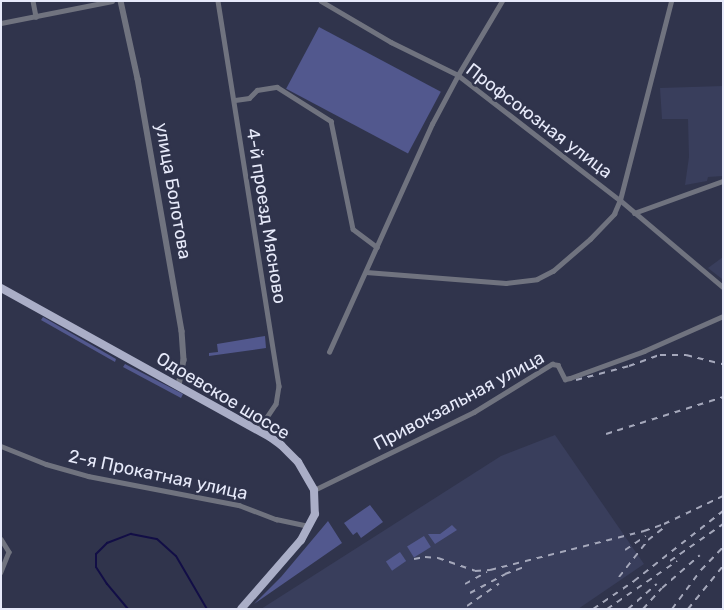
<!DOCTYPE html>
<html>
<head>
<meta charset="utf-8">
<style>
  body { margin:0 }
  #map { position:relative; width:724px; height:610px; overflow:hidden; background:#30344c; font-family:Rubik,sans-serif }
  div>[style] { position:absolute }
  [style*='--x'] { left:calc(var(--x)*1px); top:calc(var(--y)*1px); width:calc(var(--w)*1px); rotate:calc(var(--a)*1deg) }
  .built>* { inset:0; background:#393e5c }
  .green>* { inset:0; background:#52588e; transform-origin:0 0 }
  .stream>* { height:2px; margin:-1px; padding:0 1px; transform-origin:1px; border-radius:1px; background:#120e46 }
  .minor>* { height:4.5px; margin:-2.25px; padding:0 2.25px; transform-origin:2.25px; border-radius:2.25px; background:#70737f }
  .tertiary>* { height:5.5px; margin:-2.75px; padding:0 2.75px; transform-origin:2.75px; border-radius:2.75px; background:#70737f }
  .primary>* { height:8px; margin:-4px; padding:0 4px; transform-origin:4px; border-radius:4px; background:#aaaec7 }
  .rail>* { height:2px; margin-top:-1px; transform-origin:0; background:repeating-linear-gradient(90deg,#a5a8bb 0 6px,transparent 0 12px) }
  span { translate:-50% -50%; white-space:nowrap; text-align:center; line-height:1.15; -webkit-text-stroke:5px #30344c; paint-order:stroke }
  .street-label { font-size:18px; color:#e7eafa }
  .frame { position:absolute; inset:0; border:2px solid #e7eafa; pointer-events:none }
</style>
</head>
<body>
<div id="map">
  <div class="built">
    <i style="clip-path:polygon(723px 86px,723px 176px,708px 177px,707px 181px,685px 185px,689px 157px,688px 119px,662px 119px,660px 88px)"></i>
    <i style="clip-path:polygon(723px 257px,723px 279px,722px 279px,708px 268px)"></i>
    <i style="clip-path:polygon(555px 435px,644px 564px,578px 609px,261px 609px,501px 456px)"></i>
  </div>
  <div class="green">
    <i style="left:319px;top:27px;width:138px;height:70px;rotate:28deg"></i>
    <i style="clip-path:polygon(43px 317px,116px 359px,115px 362px,41px 320px)"></i>
    <i style="clip-path:polygon(265px 336px,266px 348px,209px 356px,209px 353px,218px 352px,217px 344px)"></i>
    <i style="clip-path:polygon(125px 364px,183px 394px,181px 398px,123px 367px)"></i>
    <i style="clip-path:polygon(370px 505px,383px 522px,361px 538px,357px 532px,353px 535px,344px 523px)"></i>
    <i style="clip-path:polygon(328px 521px,342px 543px,254px 604px,281px 577px)"></i>
    <i style="clip-path:polygon(452px 525px,457px 530px,435px 544px,428px 534px,440px 534px)"></i>
    <i style="left:424px;top:536px;width:13px;height:20px;rotate:58deg"></i>
    <i style="left:400px;top:552px;width:11px;height:17px;rotate:56deg"></i>
  </div>
  <div class="stream">
    <i style="--x:128;--y:609;--w:33;--a:-130"></i>
    <i style="--x:107;--y:584;--w:20;--a:-123"></i>
    <i style="--x:96;--y:567;--w:13;--a:-90"></i>
    <i style="--x:96;--y:554;--w:16;--a:-45"></i>
    <i style="--x:107;--y:543;--w:26;--a:-21"></i>
    <i style="--x:131;--y:534;--w:26;--a:11"></i>
    <i style="--x:157;--y:539;--w:25;--a:42"></i>
    <i style="--x:176;--y:556;--w:61;--a:59.7"></i>
  </div>
  <div class="minor">
    <i style="--x:33;--y:1;--w:16;--a:79"></i>
    <i style="--x:218;--y:1;--w:390;--a:81"></i>
    <i style="--x:279;--y:386;--w:18;--a:99"></i>
    <i style="--x:276;--y:404;--w:32;--a:124"></i>
    <i style="--x:321;--y:1;--w:81;--a:30.4"></i>
    <i style="--x:391;--y:42;--w:75;--a:26.2"></i>
    <i style="--x:458;--y:75;--w:205;--a:37.7"></i>
    <i style="--x:620;--y:200;--w:135;--a:40.2"></i>
    <i style="--x:1;--y:23;--w:113;--a:-11.2"></i>
    <i style="--x:235;--y:100;--w:14;--a:-8"></i>
    <i style="--x:249;--y:98;--w:11;--a:-45"></i>
    <i style="--x:257;--y:90;--w:20;--a:-9"></i>
    <i style="--x:277;--y:87;--w:64;--a:32.2"></i>
    <i style="--x:331;--y:121;--w:110;--a:78.5"></i>
    <i style="--x:353;--y:229;--w:30;--a:37"></i>
    <i style="--x:634;--y:213;--w:95;--a:-19.8"></i>
    <i style="--x:366;--y:272;--w:140;--a:4.5"></i>
    <i style="--x:506;--y:283;--w:31;--a:-7"></i>
    <i style="--x:537;--y:279;--w:18;--a:-27"></i>
    <i style="--x:553;--y:271;--w:49;--a:-40.9"></i>
    <i style="--x:590;--y:239;--w:35;--a:-46"></i>
    <i style="--x:614;--y:214;--w:15;--a:-67"></i>
    <i style="--x:620;--y:200;--w:205;--a:-75.6"></i>
    <i style="--x:329;--y:352;--w:250;--a:-65.7"></i>
    <i style="--x:432;--y:124;--w:55;--a:-62"></i>
    <i style="--x:458;--y:75;--w:86;--a:-59.3"></i>
    <i style="--x:1;--y:446;--w:48;--a:21.8"></i>
    <i style="--x:46;--y:464;--w:44;--a:15.9"></i>
    <i style="--x:88;--y:476;--w:154;--a:10.9"></i>
    <i style="--x:239;--y:505;--w:40;--a:21"></i>
    <i style="--x:276;--y:519;--w:33;--a:12"></i>
    <i style="--x:314;--y:490;--w:178;--a:-26"></i>
    <i style="--x:474;--y:412;--w:92;--a:-31.6"></i>
    <i style="--x:552;--y:364;--w:6;--a:9"></i>
    <i style="--x:558;--y:365;--w:16;--a:63"></i>
    <i style="--x:565;--y:379;--w:5;--a:-11"></i>
    <i style="--x:570;--y:378;--w:79;--a:-20"></i>
    <i style="--x:644;--y:351;--w:86;--a:-23.9"></i>
    <i style="--x:1;--y:539;--w:15;--a:58"></i>
    <i style="--x:9;--y:552;--w:22;--a:112"></i>
  </div>
  <div class="tertiary">
    <i style="--x:121;--y:1;--w:80;--a:77.7"></i>
    <i style="--x:138;--y:79;--w:256;--a:80.1"></i>
    <i style="--x:182;--y:331;--w:29;--a:86"></i>
    <i style="--x:184;--y:360;--w:26;--a:101"></i>
  </div>
  <div class="primary">
    <i style="--x:1;--y:288;--w:308;--a:29"></i>
    <i style="--x:270;--y:437;--w:14;--a:36"></i>
    <i style="--x:281;--y:445;--w:24;--a:45"></i>
    <i style="--x:298;--y:462;--w:32;--a:60"></i>
    <i style="--x:314;--y:490;--w:24;--a:88"></i>
    <i style="--x:315;--y:514;--w:30;--a:118"></i>
    <i style="--x:301;--y:540;--w:91;--a:131"></i>
  </div>
  <div class="rail">
    <i style="--x:576;--y:380;--w:55;--a:-14.8"></i>
    <i style="--x:629;--y:366;--w:33;--a:-20"></i>
    <i style="--x:660;--y:355;--w:26;--a:0"></i>
    <i style="--x:686;--y:355;--w:38;--a:14"></i>
    <i style="--x:606;--y:434;--w:123;--a:-17.5"></i>
    <i style="--x:625;--y:550;--w:25;--a:-34"></i>
    <i style="--x:414;--y:559;--w:11;--a:-10"></i>
    <i style="--x:425;--y:557;--w:13;--a:4"></i>
    <i style="--x:438;--y:558;--w:39;--a:19"></i>
    <i style="--x:475;--y:571;--w:15;--a:-4"></i>
    <i style="--x:490;--y:570;--w:159;--a:-14.2"></i>
    <i style="--x:644;--y:531;--w:21;--a:-19"></i>
    <i style="--x:664;--y:524;--w:65;--a:-25.4"></i>
    <i style="--x:670;--y:561;--w:65;--a:-34.9"></i>
    <i style="--x:619;--y:577;--w:47;--a:-51.9"></i>
    <i style="--x:648;--y:540;--w:23;--a:-38"></i>
    <i style="--x:465;--y:584;--w:25;--a:-29"></i>
    <i style="--x:470;--y:593;--w:40;--a:-28"></i>
    <i style="--x:505;--y:574;--w:20;--a:-20"></i>
    <i style="--x:467;--y:606;--w:39;--a:-35"></i>
    <i style="--x:593;--y:609;--w:50;--a:-34.3"></i>
    <i style="--x:634;--y:581;--w:113;--a:-38.2"></i>
    <i style="--x:607;--y:609;--w:85;--a:-34.4"></i>
    <i style="--x:628;--y:609;--w:38;--a:-41"></i>
    <i style="--x:643;--y:609;--w:28;--a:-48"></i>
    <i style="--x:662;--y:588;--w:50;--a:-41"></i>
    <i style="--x:672;--y:609;--w:49;--a:-53.4"></i>
    <i style="--x:701;--y:570;--w:32;--a:-46"></i>
    <i style="--x:688;--y:609;--w:55;--a:-50.9"></i>
  </div>
  <div class="street-label">
    <span style="left:539px;top:121px;rotate:37deg">Профсоюзная улица</span>
    <span style="left:173px;top:191px;rotate:80deg">улица Болотова</span>
    <span style="left:266px;top:216px;rotate:81deg">4-й проезд Мясново</span>
    <span style="left:223px;top:396px;rotate:31deg">Одоевское шоссе</span>
    <span style="left:459px;top:401px;rotate:-28deg">Привокзальная улица</span>
    <span style="left:158px;top:475px;rotate:12deg">2-я Прокатная улица</span>
  </div>
  <div class="frame"></div>
</div>
</body>
</html>
